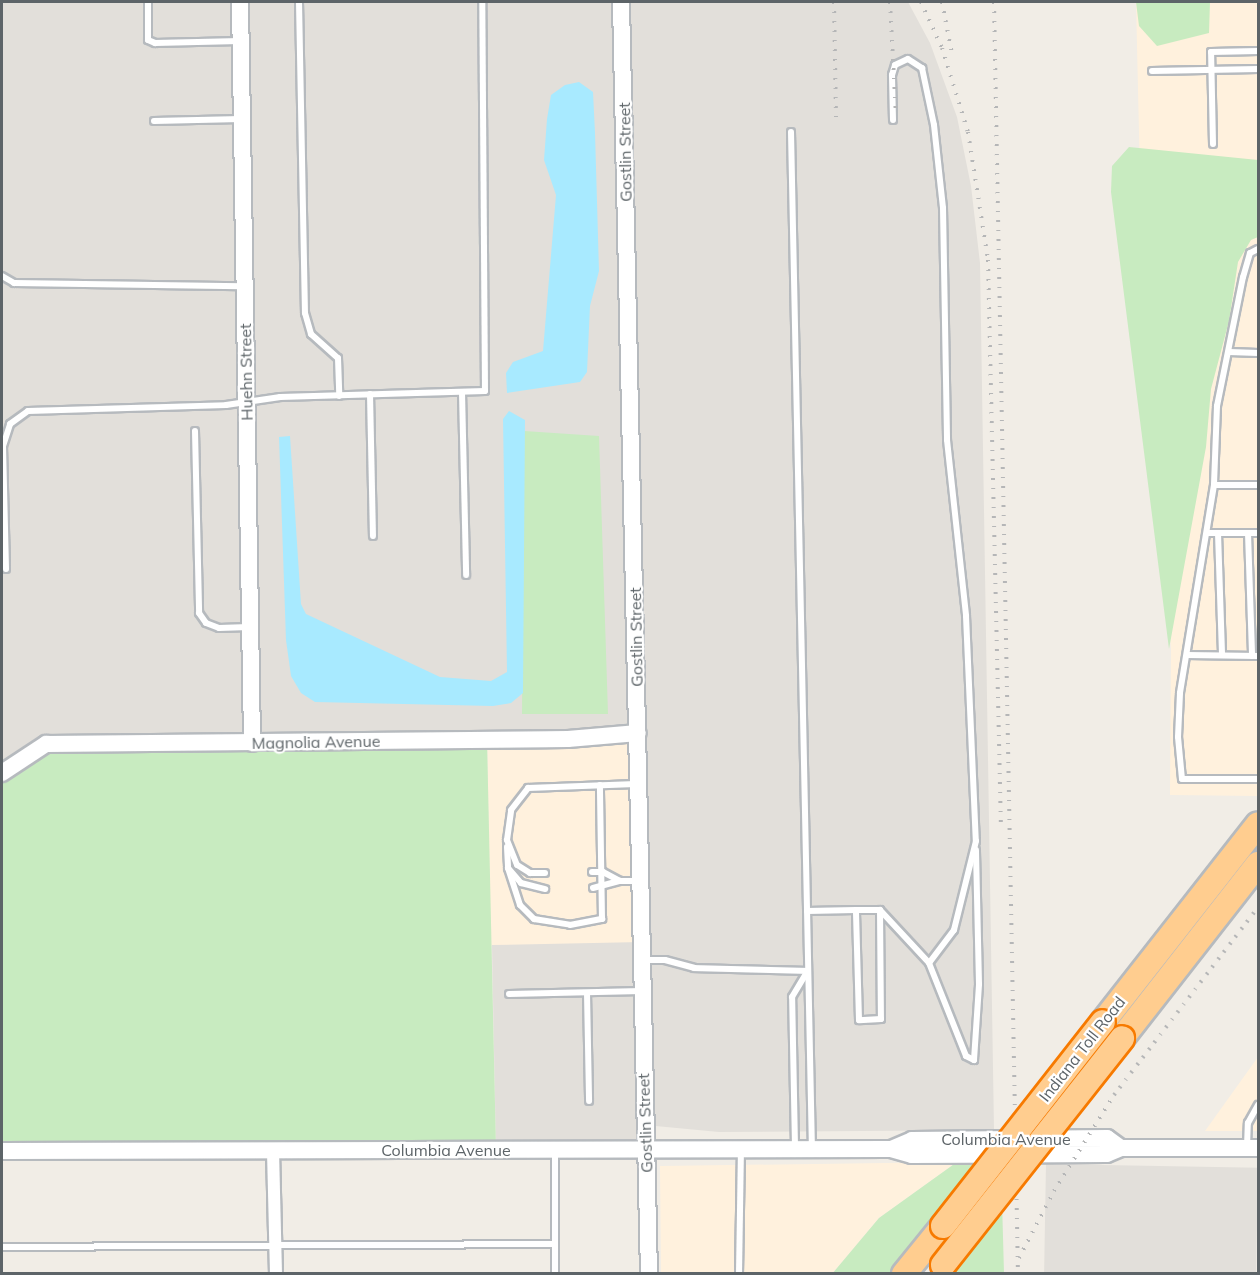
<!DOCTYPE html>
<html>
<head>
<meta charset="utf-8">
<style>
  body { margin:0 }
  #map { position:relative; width:1260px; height:1275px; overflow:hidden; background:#f1ede6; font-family:Mulish,sans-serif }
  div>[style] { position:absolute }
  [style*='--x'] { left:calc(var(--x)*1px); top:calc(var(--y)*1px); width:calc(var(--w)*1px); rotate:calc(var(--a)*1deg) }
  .commercial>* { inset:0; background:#fff1dd; transform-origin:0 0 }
  .industrial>* { inset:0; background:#e2dfda; transform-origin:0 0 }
  .green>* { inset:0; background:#c8ebc0 }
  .water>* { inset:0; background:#a8eaff }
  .roads { filter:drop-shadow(2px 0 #b6babe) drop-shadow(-2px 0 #b6babe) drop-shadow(0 2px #b6babe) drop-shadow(0 -2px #b6babe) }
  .service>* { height:6px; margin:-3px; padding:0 3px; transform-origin:3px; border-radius:3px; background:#fff }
  .minor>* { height:12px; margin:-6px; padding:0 6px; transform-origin:6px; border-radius:6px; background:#fff }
  .tertiary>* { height:16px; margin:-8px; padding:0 8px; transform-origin:8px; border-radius:8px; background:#fff }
  .motorway>* { height:24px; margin:-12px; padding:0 12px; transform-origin:12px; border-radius:12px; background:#ffcd8f }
  .rail>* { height:4px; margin-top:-2px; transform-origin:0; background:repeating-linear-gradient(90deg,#b5b6b7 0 1.5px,transparent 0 9.5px) }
  .bridges { filter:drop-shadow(2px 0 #f77a00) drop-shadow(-2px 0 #f77a00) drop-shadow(0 2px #f77a00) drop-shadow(0 -2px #f77a00) }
  .motorway-bridge>* { height:24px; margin:-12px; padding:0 12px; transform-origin:12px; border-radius:12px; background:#ffcd8f }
  span { translate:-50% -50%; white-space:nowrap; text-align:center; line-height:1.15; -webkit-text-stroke:4.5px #fff; paint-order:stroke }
  .street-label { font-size:16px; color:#5d6468 }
  .frame { position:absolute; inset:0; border:3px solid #5d6468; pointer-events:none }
</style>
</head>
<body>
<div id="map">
  <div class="commercial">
    <i style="clip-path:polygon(1136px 2px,1258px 2px,1258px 796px,1170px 795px,1171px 649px,1142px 264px)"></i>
    <i style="left:638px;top:733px;width:210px;height:151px;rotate:89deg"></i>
    <i style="clip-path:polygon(1258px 1057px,1258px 1131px,1205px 1131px)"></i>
    <i style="clip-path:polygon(957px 1162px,879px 1218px,832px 1274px,661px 1273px,660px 1166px)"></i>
  </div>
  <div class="industrial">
    <i style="clip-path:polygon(2px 2px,908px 2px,930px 43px,957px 117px,971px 186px,980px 263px,994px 1130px,719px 1132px,645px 1125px,646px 1150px,496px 1150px,492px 945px,642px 942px,638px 733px,2px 773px)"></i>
    <i style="left:1046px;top:1164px;width:212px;height:109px;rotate:1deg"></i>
  </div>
  <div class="green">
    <i style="clip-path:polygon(1136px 2px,1210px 2px,1209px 33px,1157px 46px,1139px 26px)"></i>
    <i style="clip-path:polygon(1129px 147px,1258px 160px,1258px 237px,1251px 240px,1238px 262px,1229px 321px,1211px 389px,1206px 447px,1169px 649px,1111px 192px,1112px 166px)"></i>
    <i style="clip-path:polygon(524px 431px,599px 436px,608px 714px,522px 714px)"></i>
    <i style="clip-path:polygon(487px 739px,496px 1150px,2px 1151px,2px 773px,46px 744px)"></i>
    <i style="clip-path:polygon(957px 1162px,1001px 1164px,1004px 1273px,943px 1273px,943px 1240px,932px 1223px,889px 1273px,832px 1274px,879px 1218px)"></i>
  </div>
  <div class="water">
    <i style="clip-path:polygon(579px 82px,593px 92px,595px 133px,599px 271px,590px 306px,587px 372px,580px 382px,507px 393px,506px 373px,513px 362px,543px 351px,556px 195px,544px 160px,547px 119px,551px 95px,565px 85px)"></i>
    <i style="clip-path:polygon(509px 411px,525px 420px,523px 693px,511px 703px,493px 706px,315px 702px,301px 693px,291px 676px,286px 640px,279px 437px,290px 436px,301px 604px,306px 614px,440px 677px,491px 681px,507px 672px,503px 419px)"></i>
  </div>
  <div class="roads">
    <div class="service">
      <i style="--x:148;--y:2;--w:38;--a:90"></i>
      <i style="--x:148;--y:40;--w:8;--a:23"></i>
      <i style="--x:155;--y:43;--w:85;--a:-1.3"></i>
      <i style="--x:299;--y:2;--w:311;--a:88.9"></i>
      <i style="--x:305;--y:313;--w:22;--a:74"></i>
      <i style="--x:311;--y:334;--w:36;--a:42"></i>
      <i style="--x:338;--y:358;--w:38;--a:88"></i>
      <i style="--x:1152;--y:71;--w:106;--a:-1.1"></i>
      <i style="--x:893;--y:120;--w:45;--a:-91.3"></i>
      <i style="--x:892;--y:75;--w:10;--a:-73"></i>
      <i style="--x:895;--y:65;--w:14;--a:-25"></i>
      <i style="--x:908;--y:59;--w:17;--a:33"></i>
      <i style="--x:922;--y:68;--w:58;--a:78.1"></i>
      <i style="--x:934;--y:125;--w:83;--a:83.8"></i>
      <i style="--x:943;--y:208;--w:232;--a:89"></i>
      <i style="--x:947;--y:440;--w:177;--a:83.8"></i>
      <i style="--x:966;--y:616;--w:225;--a:87.5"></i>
      <i style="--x:976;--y:841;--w:92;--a:103.9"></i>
      <i style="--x:954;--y:930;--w:41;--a:127.1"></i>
      <i style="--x:154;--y:121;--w:87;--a:-1.3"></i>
      <i style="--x:791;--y:132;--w:1017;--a:88.82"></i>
      <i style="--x:1213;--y:144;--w:92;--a:-91.2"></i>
      <i style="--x:1211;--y:52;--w:47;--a:-1.2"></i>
      <i style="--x:1258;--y:249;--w:9;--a:153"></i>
      <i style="--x:1250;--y:253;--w:25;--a:106"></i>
      <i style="--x:1243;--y:277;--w:132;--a:101.4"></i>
      <i style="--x:1217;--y:406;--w:79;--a:92.2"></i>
      <i style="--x:1214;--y:485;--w:211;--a:99.3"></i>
      <i style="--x:1180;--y:693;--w:44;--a:92.6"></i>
      <i style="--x:1178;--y:737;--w:42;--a:84.6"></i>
      <i style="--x:1182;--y:779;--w:76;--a:0"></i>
      <i style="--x:2;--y:276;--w:14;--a:30"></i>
      <i style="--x:14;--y:283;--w:228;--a:0.8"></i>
      <i style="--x:1229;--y:352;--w:29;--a:2"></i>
      <i style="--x:462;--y:392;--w:183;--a:88.7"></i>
      <i style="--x:370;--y:394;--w:142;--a:88.8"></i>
      <i style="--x:195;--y:431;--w:182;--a:88.7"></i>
      <i style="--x:199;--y:613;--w:12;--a:55"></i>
      <i style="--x:206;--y:623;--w:14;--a:21"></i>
      <i style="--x:219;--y:628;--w:30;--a:-2"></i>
      <i style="--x:1214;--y:485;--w:44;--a:0"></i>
      <i style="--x:1207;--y:533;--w:51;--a:0"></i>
      <i style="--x:1218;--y:533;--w:122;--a:88.1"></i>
      <i style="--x:1248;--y:533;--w:123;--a:88.1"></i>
      <i style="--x:6;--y:569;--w:123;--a:-91.4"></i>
      <i style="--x:3;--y:446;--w:23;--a:-72"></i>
      <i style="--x:10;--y:424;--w:22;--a:-36"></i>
      <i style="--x:28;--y:411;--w:198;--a:-1.7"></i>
      <i style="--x:226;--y:405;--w:55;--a:-8.4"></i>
      <i style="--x:280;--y:397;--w:205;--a:-1.7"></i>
      <i style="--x:485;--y:391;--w:389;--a:-90.4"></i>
      <i style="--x:1187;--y:655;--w:71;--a:0.8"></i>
      <i style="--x:507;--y:847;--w:21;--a:87"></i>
      <i style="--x:508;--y:868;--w:20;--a:49"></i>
      <i style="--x:521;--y:883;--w:25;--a:14"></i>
      <i style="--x:508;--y:868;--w:39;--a:72"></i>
      <i style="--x:520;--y:905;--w:20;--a:45"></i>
      <i style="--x:534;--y:919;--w:36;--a:9"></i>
      <i style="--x:570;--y:925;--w:33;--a:-11"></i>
      <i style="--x:602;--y:919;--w:134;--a:-90.9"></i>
      <i style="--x:592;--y:872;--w:11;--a:0"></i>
      <i style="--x:603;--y:872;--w:19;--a:28"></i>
      <i style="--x:620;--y:881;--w:20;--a:0"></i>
      <i style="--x:545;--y:873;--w:15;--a:180"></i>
      <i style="--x:530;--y:873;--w:15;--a:-148"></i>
      <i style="--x:517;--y:865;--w:27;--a:-112"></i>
      <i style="--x:507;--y:840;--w:30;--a:-82"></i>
      <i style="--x:511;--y:810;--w:28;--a:-52"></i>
      <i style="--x:528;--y:788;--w:108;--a:-2.1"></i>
      <i style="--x:593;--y:888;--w:28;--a:-15"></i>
      <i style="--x:880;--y:910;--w:72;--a:47.2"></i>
      <i style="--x:929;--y:963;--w:100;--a:68.3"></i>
      <i style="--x:966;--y:1056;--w:9;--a:27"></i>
      <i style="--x:974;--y:1060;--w:76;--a:-86.2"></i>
      <i style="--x:979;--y:984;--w:134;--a:-91.3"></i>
      <i style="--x:807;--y:911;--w:49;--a:-1.2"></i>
      <i style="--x:856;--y:910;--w:24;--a:0"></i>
      <i style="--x:880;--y:910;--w:109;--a:89.5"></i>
      <i style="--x:881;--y:1019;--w:22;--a:177"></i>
      <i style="--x:859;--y:1020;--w:110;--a:-91.6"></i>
      <i style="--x:644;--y:960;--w:21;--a:0"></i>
      <i style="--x:665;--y:960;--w:30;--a:15"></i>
      <i style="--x:694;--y:968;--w:113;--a:1.5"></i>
      <i style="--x:587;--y:993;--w:108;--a:88.9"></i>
      <i style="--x:509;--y:994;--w:133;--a:-1.3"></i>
      <i style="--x:795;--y:1147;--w:150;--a:-91.1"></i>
      <i style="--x:792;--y:997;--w:29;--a:-59"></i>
      <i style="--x:1247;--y:1147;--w:24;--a:-88"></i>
      <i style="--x:1248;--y:1123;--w:21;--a:-61"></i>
      <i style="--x:555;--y:1151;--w:123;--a:90"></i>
      <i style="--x:2;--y:1247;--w:553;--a:-0.31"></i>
      <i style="--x:739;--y:1274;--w:124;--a:-89.1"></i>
    </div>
    <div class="minor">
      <i style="--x:273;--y:1151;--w:123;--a:88.6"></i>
    </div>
    <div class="tertiary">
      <i style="--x:240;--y:2;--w:741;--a:89.07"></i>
      <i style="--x:621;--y:2;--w:1272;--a:88.74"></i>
      <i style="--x:2;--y:773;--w:53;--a:-33.4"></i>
      <i style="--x:46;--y:744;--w:522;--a:-0.55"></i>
      <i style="--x:568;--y:739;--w:70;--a:-4.9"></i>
      <i style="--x:891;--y:1149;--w:23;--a:-23"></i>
      <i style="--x:912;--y:1140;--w:104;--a:-0.6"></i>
      <i style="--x:1016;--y:1139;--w:91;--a:-0.6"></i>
      <i style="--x:1107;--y:1138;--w:17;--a:36"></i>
      <i style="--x:2;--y:1151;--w:889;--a:-0.13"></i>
      <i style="--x:891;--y:1149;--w:22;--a:16"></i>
      <i style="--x:912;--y:1155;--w:195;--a:-0.3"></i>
      <i style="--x:1107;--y:1154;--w:15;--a:-23"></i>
      <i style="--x:1121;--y:1148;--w:137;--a:0"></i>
    </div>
    <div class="motorway">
      <i style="--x:1103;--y:1022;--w:251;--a:-51.9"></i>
      <i style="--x:1122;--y:1038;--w:221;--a:-52"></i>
      <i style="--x:904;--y:1274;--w:62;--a:-50.9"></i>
    </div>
  </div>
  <div class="rail">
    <i style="--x:834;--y:2;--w:115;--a:89"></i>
    <i style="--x:890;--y:2;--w:113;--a:87"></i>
    <i style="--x:921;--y:2;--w:51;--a:65.5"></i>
    <i style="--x:942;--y:48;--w:88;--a:72.8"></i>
    <i style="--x:968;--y:132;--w:130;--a:81.1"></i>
    <i style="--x:988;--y:260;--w:568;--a:88.69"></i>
    <i style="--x:942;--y:2;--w:53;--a:79.1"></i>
    <i style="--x:994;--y:2;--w:1272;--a:88.92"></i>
    <i style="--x:1019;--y:1258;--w:76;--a:-62.4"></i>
    <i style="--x:1054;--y:1191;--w:113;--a:-58"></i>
    <i style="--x:1114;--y:1095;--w:237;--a:-52.5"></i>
  </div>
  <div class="bridges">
    <div class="motorway-bridge">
      <i style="--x:943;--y:1226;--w:259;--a:-51.9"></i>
      <i style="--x:943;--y:1265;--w:289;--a:-51.7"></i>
    </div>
  </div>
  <div class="street-label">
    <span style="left:625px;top:152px;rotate:-91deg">Gostlin Street</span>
    <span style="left:246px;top:372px;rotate:-91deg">Huehn Street</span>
    <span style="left:636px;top:637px;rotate:-91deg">Gostlin Street</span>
    <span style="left:316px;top:742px;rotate:-1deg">Magnolia Avenue</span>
    <span style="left:1082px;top:1049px;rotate:-52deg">Indiana Toll Road</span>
    <span style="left:645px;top:1123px;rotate:-92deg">Gostlin Street</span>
    <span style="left:1006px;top:1139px">Columbia Avenue</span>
    <span style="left:446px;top:1150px">Columbia Avenue</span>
  </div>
  <div class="frame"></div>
</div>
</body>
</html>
